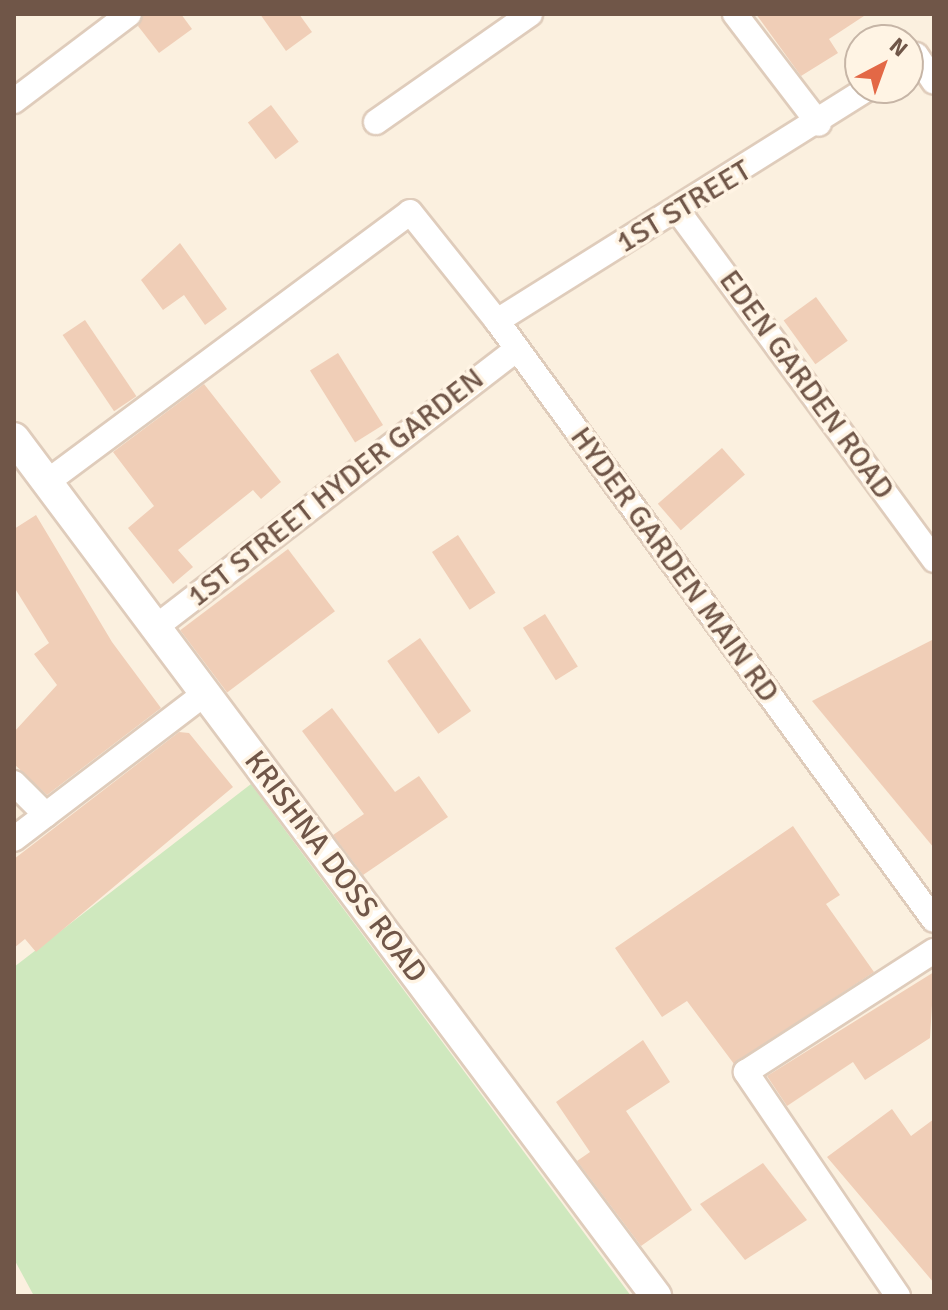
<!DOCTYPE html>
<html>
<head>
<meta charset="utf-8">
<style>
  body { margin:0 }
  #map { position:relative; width:948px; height:1310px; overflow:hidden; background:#fbf0df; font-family:Signika,sans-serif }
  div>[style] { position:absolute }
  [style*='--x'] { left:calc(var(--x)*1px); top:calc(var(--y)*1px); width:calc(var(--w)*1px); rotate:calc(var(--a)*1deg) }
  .green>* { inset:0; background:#cfe8be }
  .building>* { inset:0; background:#f0ceb7; transform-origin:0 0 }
  .roads { filter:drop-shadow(2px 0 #dfccbb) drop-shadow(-2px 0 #dfccbb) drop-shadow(0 2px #dfccbb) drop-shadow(0 -2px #dfccbb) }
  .minor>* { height:24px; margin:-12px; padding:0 12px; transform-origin:12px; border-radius:12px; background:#fff }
  .tertiary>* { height:30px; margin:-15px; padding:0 15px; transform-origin:15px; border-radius:15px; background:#fff }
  span { translate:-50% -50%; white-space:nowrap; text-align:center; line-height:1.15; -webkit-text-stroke:7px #fff4e4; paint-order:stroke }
  .street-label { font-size:30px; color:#705648 }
  .frame { position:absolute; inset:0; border:16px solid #705648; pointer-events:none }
  .north { position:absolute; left:844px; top:24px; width:80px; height:80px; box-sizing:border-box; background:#fff4e4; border:2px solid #c6b5a6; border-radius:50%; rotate:41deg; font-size:22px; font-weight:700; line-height:32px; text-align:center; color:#705648 }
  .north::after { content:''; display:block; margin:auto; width:28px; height:36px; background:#e36846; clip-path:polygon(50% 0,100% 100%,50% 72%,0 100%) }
</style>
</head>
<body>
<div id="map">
  <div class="green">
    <i style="clip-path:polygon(251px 784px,299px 849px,631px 1296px,34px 1296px,14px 1259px,14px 967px)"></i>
  </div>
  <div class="building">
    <i style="clip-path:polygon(144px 14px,181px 14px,192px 29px,159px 53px,138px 26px)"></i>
    <i style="clip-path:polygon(260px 14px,299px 14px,312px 32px,286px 51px)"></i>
    <i style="clip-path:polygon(756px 14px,867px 14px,829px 39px,838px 53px,801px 76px)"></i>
    <i style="left:271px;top:105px;width:46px;height:29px;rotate:53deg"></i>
    <i style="clip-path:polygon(180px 243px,227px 309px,205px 325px,184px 295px,163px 310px,141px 280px)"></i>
    <i style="left:816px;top:297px;width:54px;height:40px;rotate:54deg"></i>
    <i style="left:85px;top:320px;width:92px;height:27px;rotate:56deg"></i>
    <i style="left:338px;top:353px;width:85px;height:33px;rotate:58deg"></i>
    <i style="clip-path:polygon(204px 384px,281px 482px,261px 499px,253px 490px,178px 550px,193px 567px,173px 584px,128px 528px,154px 506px,113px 452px)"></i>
    <i style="left:722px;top:448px;width:35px;height:85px;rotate:49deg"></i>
    <i style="clip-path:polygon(36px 515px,112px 642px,161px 708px,47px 795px,14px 764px,14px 732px,57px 685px,34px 654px,49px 643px,14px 587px,14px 529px)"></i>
    <i style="left:458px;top:535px;width:69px;height:31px;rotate:57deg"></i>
    <i style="left:288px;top:549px;width:78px;height:135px;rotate:53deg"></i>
    <i style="left:545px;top:614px;width:62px;height:26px;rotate:58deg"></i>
    <i style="left:420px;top:638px;width:89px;height:40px;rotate:55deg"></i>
    <i style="clip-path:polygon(934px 639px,934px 848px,812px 701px)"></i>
    <i style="clip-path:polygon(332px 708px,395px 792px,419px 776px,448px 817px,363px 875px,333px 835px,364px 814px,302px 731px)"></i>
    <i style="clip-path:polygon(179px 732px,189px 733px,233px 787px,36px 952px,25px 939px,14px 948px,14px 859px)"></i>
    <i style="clip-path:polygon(793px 826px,840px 895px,826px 904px,874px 972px,734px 1064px,687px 1001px,662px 1017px,615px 948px)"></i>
    <i style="clip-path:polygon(934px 972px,930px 1038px,865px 1080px,853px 1062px,787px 1106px,767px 1076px)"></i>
    <i style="clip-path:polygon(643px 1040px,670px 1082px,626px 1111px,692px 1210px,641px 1246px,577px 1161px,590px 1152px,556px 1102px)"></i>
    <i style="clip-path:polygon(892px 1109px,911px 1136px,934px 1119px,934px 1283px,827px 1157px)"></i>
    <i style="clip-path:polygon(763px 1163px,807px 1220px,745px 1260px,700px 1204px)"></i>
  </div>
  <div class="roads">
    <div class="minor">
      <i style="--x:735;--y:14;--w:138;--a:52.6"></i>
      <i style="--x:916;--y:55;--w:32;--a:56"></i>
      <i style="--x:14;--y:101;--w:144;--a:-37.1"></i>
      <i style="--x:376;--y:122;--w:188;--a:-35"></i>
      <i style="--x:678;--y:211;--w:433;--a:53.7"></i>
      <i style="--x:497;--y:321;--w:439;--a:-32.1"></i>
      <i style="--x:47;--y:482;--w:452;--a:-36.6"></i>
      <i style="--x:410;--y:212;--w:139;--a:51.4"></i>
      <i style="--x:497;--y:321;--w:741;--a:53.89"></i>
      <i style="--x:156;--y:627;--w:454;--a:-37.6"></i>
      <i style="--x:14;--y:783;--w:45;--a:45"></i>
      <i style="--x:14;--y:839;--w:239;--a:-37.3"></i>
      <i style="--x:898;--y:1296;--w:271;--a:-124.2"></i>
      <i style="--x:746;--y:1072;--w:224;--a:-32.8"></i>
    </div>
    <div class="tertiary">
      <i style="--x:14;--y:438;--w:1072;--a:53.19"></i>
    </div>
  </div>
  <div class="street-label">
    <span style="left:684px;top:207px;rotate:-31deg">1ST STREET</span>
    <span style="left:806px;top:385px;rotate:54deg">EDEN GARDEN ROAD</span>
    <span style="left:336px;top:488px;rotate:-38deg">1ST STREET HYDER GARDEN</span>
    <span style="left:674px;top:565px;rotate:54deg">HYDER GARDEN MAIN RD</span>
    <span style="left:335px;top:867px;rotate:53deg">KRISHNA DOSS ROAD</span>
  </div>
  <div class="frame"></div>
  <div class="north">N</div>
</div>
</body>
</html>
